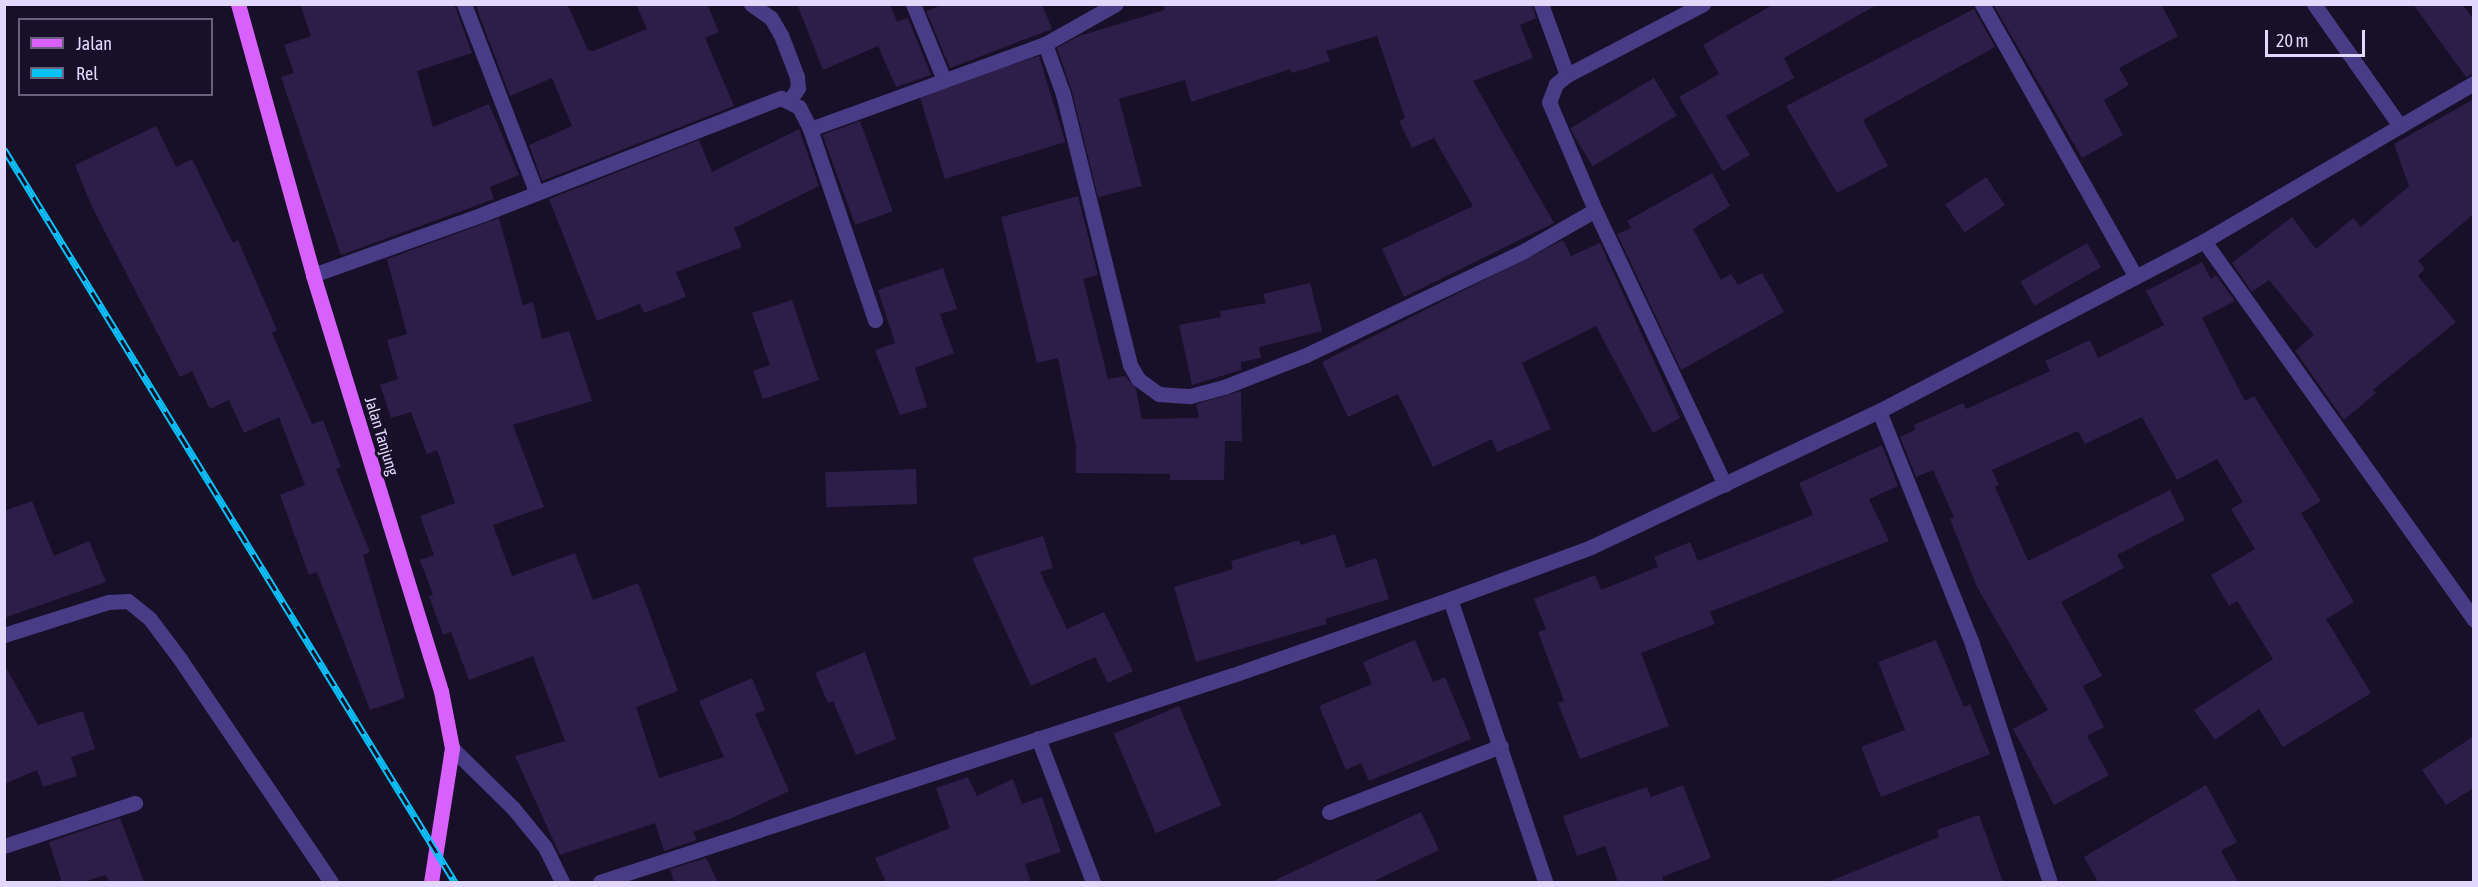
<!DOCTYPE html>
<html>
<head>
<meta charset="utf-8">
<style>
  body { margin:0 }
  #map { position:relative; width:2478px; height:887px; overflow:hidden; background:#181028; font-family:"Asap Condensed",sans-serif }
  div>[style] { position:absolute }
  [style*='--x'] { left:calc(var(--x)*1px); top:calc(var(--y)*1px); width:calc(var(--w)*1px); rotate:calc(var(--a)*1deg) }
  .building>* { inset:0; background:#2c1d49; transform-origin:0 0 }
  .service>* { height:15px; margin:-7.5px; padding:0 7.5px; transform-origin:7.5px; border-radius:7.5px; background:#493c86 }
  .minor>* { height:15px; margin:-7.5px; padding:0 7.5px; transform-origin:7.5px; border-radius:7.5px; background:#493c86 }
  .primary>* { height:15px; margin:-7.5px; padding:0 7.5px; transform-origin:7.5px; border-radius:7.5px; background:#d861fd }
  .rail>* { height:7px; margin-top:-3.5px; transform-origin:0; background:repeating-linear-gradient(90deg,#181028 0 14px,#07c1fc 0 28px); box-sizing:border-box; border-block:2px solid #07c1fc }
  span { translate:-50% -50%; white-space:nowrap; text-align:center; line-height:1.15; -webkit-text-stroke:6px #181028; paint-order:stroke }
  .street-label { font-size:16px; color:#e2d8fe }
  .frame { position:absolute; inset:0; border:6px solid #e2d8fe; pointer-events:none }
  .legend { position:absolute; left:18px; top:18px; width:195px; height:78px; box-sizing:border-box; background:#181028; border:2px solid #69607e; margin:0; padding:8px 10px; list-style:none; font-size:18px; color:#e2d8fe }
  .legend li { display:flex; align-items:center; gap:12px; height:30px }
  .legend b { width:30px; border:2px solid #69607e }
  .scale { position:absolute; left:2265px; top:30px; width:100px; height:27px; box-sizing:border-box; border:3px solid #e2d8fe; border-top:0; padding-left:8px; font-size:18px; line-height:21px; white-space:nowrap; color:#e2d8fe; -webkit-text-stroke:4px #181028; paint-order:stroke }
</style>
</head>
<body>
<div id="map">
  <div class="building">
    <i style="clip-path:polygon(300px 4px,454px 4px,472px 53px,417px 71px,433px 127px,489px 104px,519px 175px,490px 187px,494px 199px,341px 255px,281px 77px,294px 73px,284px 45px,311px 36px)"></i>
    <i style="clip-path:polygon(475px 4px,567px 4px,588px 50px,593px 51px,647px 29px,636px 4px,707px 4px,719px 32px,705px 38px,734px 106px,542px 181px,529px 145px,572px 126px,552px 78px,510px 96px)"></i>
    <i style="clip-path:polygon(797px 4px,890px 4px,897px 22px,908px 18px,931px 75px,896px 87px,878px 46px,823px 70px)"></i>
    <i style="clip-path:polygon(945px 4px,1042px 4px,1052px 29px,950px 68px,926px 11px)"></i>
    <i style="clip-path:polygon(1164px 4px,1532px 4px,1536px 18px,1520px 25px,1533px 58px,1473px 81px,1554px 223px,1404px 297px,1382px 249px,1473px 206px,1434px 138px,1412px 148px,1399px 121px,1405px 118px,1377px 36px,1326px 51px,1330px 61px,1292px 73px,1290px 69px,1191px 102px,1185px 80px,1119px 99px,1142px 186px,1098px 197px,1072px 92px,1057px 48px,1079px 36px,1165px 10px)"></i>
    <i style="clip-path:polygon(1774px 4px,1878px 4px,1784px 58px,1794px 78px,1726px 116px,1750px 155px,1723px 171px,1679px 97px,1719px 74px,1703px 45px)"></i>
    <i style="clip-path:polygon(1993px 4px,2161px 4px,2178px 36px,2119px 68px,2129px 85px,2104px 100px,2123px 135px,2082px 158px)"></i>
    <i style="clip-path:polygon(2413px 4px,2462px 4px,2474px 20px,2474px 73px,2466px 77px)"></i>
    <i style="clip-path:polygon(1974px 9px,1995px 47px,1863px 120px,1888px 166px,1837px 193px,1786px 106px)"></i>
    <i style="left:1039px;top:56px;width:90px;height:126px;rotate:73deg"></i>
    <i style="left:1654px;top:78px;width:44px;height:98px;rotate:59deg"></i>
    <i style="clip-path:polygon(2474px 99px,2474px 214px,2418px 261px,2425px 269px,2418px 276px,2456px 322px,2373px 390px,2376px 393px,2344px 420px,2295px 351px,2314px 335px,2269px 280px,2252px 292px,2232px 263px,2292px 217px,2316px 249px,2353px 218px,2361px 227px,2409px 186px,2394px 144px)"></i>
    <i style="left:860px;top:121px;width:96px;height:40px;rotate:70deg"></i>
    <i style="clip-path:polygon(156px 126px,176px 167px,192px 159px,233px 243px,238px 240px,277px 330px,272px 333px,312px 424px,323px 420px,341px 467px,336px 469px,370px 552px,363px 555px,405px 698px,370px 710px,317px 572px,309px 575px,280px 495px,305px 485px,279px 417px,244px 433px,229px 400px,210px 409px,192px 371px,180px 377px,92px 207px,75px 165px)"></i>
    <i style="clip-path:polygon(799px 129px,819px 186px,734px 228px,742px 247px,676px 272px,686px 297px,644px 313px,640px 304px,597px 321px,549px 199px,699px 140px,712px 172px)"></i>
    <i style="clip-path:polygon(1712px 173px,1730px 206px,1693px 229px,1721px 280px,1731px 274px,1738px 285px,1762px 273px,1784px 312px,1681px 370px,1617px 234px,1631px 228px,1627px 221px)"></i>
    <i style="left:1986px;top:177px;width:34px;height:49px;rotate:56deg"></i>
    <i style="clip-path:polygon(1078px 196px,1098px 275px,1083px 279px,1108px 379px,1125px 376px,1136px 389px,1142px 419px,1199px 418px,1196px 404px,1241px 391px,1242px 441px,1225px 441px,1224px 480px,1170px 480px,1170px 474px,1076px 473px,1076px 446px,1058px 358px,1037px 363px,1001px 217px)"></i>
    <i style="clip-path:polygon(499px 218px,523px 305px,533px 302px,542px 339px,569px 331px,592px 401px,513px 425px,544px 507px,493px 525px,512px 576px,575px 553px,593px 600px,638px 583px,678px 691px,636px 707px,659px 778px,724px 757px,699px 701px,752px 678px,765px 710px,755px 714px,789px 791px,732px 818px,693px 832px,697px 840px,664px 851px,655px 823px,560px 855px,515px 756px,565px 741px,533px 656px,469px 680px,451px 632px,443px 635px,429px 596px,433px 595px,420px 560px,434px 555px,420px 516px,455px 503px,437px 450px,427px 454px,411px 412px,391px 418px,380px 385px,398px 379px,387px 340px,407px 334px,387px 259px)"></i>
    <i style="clip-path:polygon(1563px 240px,1571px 256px,1600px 243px,1680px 418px,1653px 433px,1596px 326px,1522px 363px,1551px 429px,1497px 452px,1492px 439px,1433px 467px,1398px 394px,1348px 417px,1322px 362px)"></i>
    <i style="left:2087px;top:243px;width:28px;height:77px;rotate:60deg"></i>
    <i style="clip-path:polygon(2202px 262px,2211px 279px,2216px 275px,2235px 301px,2202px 318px,2245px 401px,2254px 396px,2321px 501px,2301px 513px,2354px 602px,2326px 619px,2371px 693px,2283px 747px,2259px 709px,2215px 740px,2194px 710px,2273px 659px,2237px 601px,2229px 606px,2211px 575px,2255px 549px,2231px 509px,2243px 502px,2217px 459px,2177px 480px,2142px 417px,2085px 444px,2078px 431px,1992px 470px,1999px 485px,1995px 487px,2028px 561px,2170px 490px,2185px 520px,2117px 555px,2124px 568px,2061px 602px,2102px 676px,2083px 686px,2104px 727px,2087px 736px,2109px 775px,2054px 805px,2013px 729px,2048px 710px,1977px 587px,1950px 519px,1954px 517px,1933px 470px,1916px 477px,1900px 437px,1915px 430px,1914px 425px,1963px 403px,1966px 409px,2050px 371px,2045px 361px,2090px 340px,2098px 358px,2164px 325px,2146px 291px)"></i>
    <i style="clip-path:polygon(943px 268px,957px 309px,940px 314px,954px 353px,915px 368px,927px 407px,900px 415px,875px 350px,895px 343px,878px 290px)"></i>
    <i style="clip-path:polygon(1310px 283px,1322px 331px,1259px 347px,1261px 358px,1241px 362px,1241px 370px,1192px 385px,1179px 325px,1221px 317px,1220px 311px,1266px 303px,1263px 294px)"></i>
    <i style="clip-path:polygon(792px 300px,819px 380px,763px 399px,753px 371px,770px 365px,752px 313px)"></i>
    <i style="clip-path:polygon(1882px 445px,1898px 486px,1869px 499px,1889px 541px,1710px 612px,1715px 624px,1641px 653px,1669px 726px,1580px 759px,1558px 703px,1564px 701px,1538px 632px,1546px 629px,1534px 599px,1595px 575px,1601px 590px,1658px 567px,1654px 557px,1690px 542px,1698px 561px,1813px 515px,1799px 483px)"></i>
    <i style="left:916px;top:469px;width:35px;height:91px;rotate:88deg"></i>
    <i style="clip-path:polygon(32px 501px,54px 556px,89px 541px,106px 582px,4px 618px,4px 511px)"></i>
    <i style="clip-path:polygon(1335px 534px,1346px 568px,1376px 558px,1389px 599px,1325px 619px,1327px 624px,1196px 662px,1174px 587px,1233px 569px,1231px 561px,1299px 540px,1301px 545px)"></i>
    <i style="clip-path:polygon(1043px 536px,1053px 568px,1040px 572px,1067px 629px,1104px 612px,1133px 671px,1108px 683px,1095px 657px,1031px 686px,972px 558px)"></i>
    <i style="clip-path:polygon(1415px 640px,1433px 682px,1445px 677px,1471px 739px,1369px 781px,1361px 763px,1346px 770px,1319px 706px,1372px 684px,1363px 662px)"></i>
    <i style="clip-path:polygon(1936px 640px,1964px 707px,1970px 704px,1990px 754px,1881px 797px,1861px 747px,1905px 730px,1878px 662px)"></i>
    <i style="clip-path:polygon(865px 652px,896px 739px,856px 755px,833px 701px,828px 703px,815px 673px)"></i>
    <i style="clip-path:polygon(4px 664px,38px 725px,83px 711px,95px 749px,71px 757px,77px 776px,43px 787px,37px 770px,4px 784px)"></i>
    <i style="left:1179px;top:706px;width:108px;height:71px;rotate:67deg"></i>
    <i style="clip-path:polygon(2474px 736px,2474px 788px,2446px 805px,2422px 770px)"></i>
    <i style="clip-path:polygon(968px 777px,977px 796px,1013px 779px,1022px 804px,1042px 797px,1061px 852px,1025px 864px,1031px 882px,886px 882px,875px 858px,950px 828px,936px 788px)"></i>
    <i style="clip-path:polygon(1683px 785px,1711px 858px,1662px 877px,1664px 882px,1618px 882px,1605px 846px,1577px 856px,1563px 816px,1647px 787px,1651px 797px)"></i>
    <i style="clip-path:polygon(2206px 785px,2237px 842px,2221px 851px,2238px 882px,2098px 882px,2084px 857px)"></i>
    <i style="clip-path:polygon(1421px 812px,1439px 850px,1372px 882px,1271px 882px)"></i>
    <i style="clip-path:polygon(1979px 815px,2003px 882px,1828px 882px,1939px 837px,1937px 830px)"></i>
    <i style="clip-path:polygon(120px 818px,144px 882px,109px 882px,106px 875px,83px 882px,62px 882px,49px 842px)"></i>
    <i style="clip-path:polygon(706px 858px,718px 882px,674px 882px,670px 869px)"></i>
  </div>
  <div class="service">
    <i style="--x:913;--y:4;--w:82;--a:67.8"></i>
  </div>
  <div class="minor">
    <i style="--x:464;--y:4;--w:201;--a:69"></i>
    <i style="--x:751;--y:4;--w:24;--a:35"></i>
    <i style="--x:771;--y:18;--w:20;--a:60"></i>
    <i style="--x:781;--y:35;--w:45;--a:69.1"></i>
    <i style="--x:797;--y:77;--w:11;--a:85"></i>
    <i style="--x:798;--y:88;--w:14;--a:124"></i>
    <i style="--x:1541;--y:4;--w:76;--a:69.9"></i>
    <i style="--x:1703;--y:4;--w:153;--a:152.4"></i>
    <i style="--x:1567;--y:75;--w:14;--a:141"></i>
    <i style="--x:1556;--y:84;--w:19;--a:111"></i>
    <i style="--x:1549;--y:102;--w:117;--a:66.9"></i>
    <i style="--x:1595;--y:210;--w:304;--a:64.7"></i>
    <i style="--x:1982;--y:4;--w:313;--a:60.6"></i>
    <i style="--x:1045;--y:44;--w:53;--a:70.2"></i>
    <i style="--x:1063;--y:94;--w:279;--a:76.1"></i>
    <i style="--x:1130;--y:365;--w:16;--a:60"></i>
    <i style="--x:1138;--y:379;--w:26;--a:36"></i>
    <i style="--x:1159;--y:394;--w:31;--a:4"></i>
    <i style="--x:1190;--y:396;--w:35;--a:-15"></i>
    <i style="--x:1224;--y:387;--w:88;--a:-21.3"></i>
    <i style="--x:1306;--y:355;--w:239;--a:-25.5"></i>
    <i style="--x:1522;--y:252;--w:84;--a:-29.9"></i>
    <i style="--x:2400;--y:126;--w:86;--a:-30.2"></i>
    <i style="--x:810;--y:129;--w:250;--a:-19.9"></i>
    <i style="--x:1045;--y:44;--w:81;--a:-29.4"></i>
    <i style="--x:2204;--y:241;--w:465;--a:54.5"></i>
    <i style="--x:313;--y:275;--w:181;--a:-19.7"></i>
    <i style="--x:483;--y:214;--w:320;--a:-21.3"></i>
    <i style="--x:781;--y:98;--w:20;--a:27"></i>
    <i style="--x:799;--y:107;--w:25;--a:63"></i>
    <i style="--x:810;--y:129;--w:202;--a:71.2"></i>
    <i style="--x:1879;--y:411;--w:251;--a:68.2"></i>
    <i style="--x:1972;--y:644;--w:250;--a:71.9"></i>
    <i style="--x:1450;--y:599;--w:150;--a:-20.2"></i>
    <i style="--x:1591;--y:547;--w:318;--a:-25.3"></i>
    <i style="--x:1879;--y:411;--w:367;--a:-27.6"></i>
    <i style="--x:2204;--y:241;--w:227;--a:-30.4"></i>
    <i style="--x:2400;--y:126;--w:149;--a:-125.2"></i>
    <i style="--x:4;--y:635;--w:109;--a:-17.6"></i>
    <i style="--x:108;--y:602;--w:20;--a:-3"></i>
    <i style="--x:128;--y:601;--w:28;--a:39"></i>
    <i style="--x:150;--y:619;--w:50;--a:53.1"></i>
    <i style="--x:180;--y:659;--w:269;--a:55.9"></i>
    <i style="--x:1038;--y:738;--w:154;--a:69.1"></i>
    <i style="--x:452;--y:748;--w:86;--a:44.5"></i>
    <i style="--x:513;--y:808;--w:50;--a:50.6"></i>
    <i style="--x:545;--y:847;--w:39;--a:64"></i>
    <i style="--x:1329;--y:812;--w:184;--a:-21"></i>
    <i style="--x:4;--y:846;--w:138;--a:-18.2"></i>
    <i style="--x:600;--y:882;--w:666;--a:-18.11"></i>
    <i style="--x:1233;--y:675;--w:230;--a:-19.3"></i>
    <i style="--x:1450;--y:599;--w:299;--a:71.4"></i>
  </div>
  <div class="primary">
    <i style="--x:238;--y:4;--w:281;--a:74.5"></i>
    <i style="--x:313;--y:275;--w:435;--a:72.9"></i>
    <i style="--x:441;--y:691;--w:58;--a:79.1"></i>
    <i style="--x:452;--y:748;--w:136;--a:98.9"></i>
  </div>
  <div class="rail">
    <i style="--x:4;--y:149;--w:861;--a:58.4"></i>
  </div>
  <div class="street-label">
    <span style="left:382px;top:436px;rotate:73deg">Jalan Tanjung</span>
  </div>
  <div class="frame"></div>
  <ul class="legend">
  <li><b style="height:8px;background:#d861fd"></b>Jalan</li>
  <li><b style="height:8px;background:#07c1fc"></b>Rel</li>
  </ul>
  <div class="scale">20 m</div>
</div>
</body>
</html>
